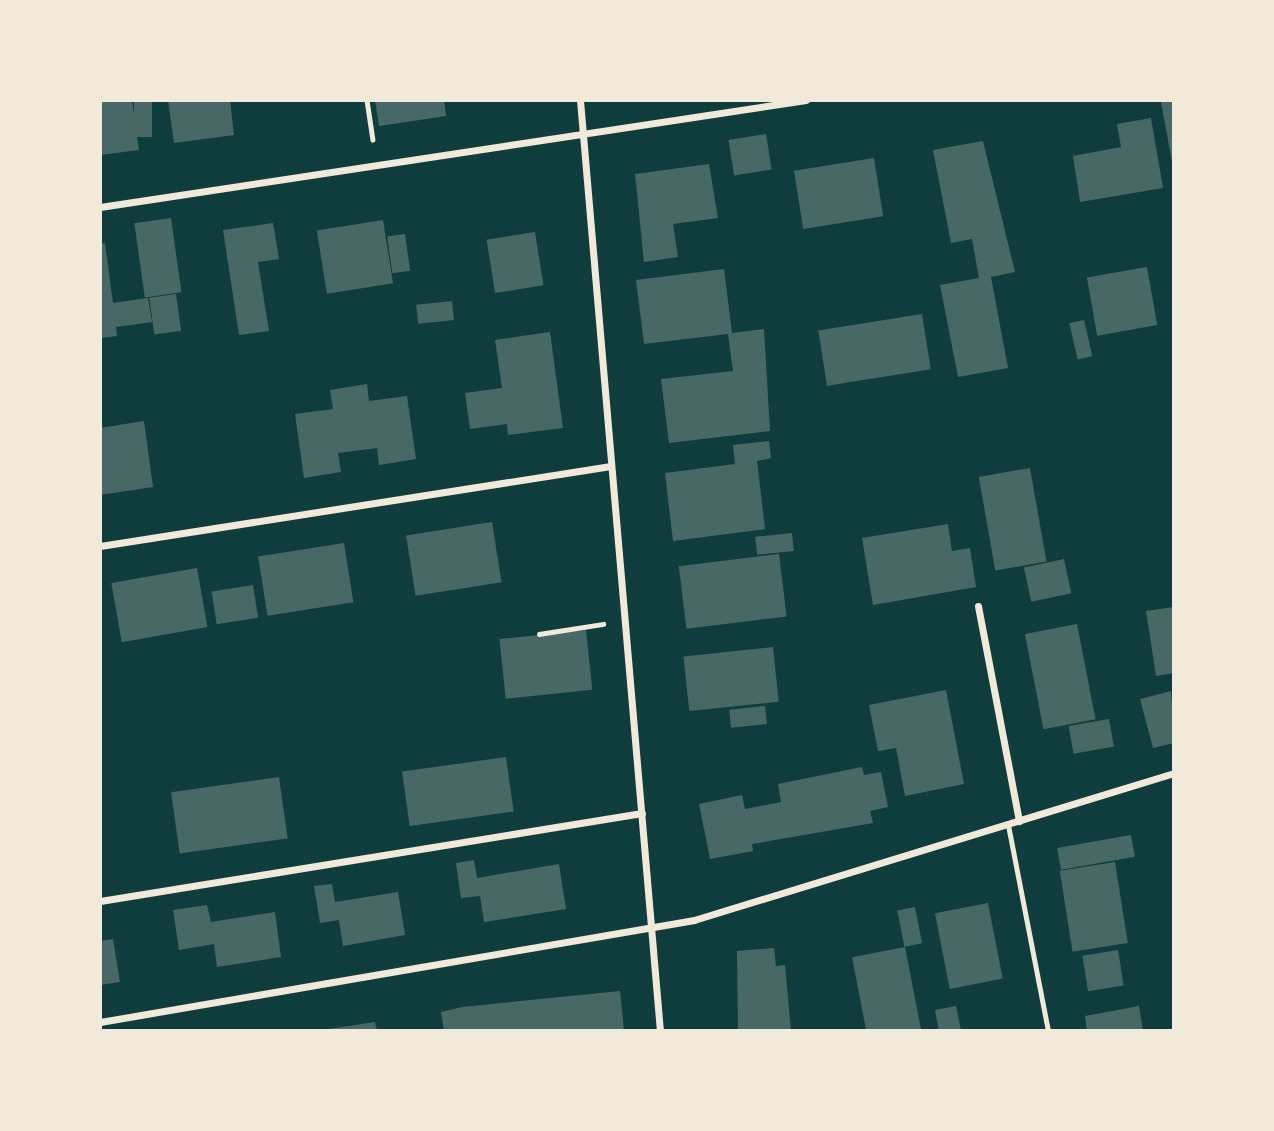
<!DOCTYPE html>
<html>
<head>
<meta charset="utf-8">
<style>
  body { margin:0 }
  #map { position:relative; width:1274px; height:1131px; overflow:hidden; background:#0f3d3e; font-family:Lato,sans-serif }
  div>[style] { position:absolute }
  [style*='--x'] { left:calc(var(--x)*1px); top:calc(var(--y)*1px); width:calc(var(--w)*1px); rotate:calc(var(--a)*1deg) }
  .building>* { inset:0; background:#486865; transform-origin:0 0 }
  .path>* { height:4.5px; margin:-2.25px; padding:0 2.25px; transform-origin:2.25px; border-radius:2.25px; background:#f1e9da }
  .service>* { height:5px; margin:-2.5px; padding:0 2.5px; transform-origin:2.5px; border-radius:2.5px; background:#f1e9da }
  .minor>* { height:7px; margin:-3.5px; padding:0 3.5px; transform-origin:3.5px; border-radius:3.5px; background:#f1e9da }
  span { translate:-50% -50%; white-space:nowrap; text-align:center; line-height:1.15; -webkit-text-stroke:5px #f1e9da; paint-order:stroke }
  .frame { position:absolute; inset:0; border:102px solid #f1e9da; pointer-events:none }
</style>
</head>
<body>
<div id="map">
  <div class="building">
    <i style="clip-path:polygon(100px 100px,132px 100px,139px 150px,100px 155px)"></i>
    <i style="left:134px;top:100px;width:18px;height:37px"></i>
    <i style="clip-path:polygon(168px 100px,230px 100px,234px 135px,174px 143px)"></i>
    <i style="clip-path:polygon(375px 100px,444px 100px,446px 116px,379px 126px)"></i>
    <i style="clip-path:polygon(1174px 100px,1174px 161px,1172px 162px,1161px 102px)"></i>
    <i style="clip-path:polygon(1151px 118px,1163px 188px,1080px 202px,1073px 156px,1121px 147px,1117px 124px)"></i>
    <i style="left:766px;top:134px;width:36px;height:38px;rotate:81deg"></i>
    <i style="clip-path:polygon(983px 141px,1015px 272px,991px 277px,1008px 368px,958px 377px,940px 285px,979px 278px,972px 239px,951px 243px,933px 150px)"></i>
    <i style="left:874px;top:158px;width:59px;height:81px;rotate:81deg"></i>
    <i style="clip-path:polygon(709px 164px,718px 218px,673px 224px,678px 257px,644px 262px,635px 174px)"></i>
    <i style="left:171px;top:218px;width:75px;height:37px;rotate:82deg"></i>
    <i style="left:383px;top:220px;width:64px;height:67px;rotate:81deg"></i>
    <i style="clip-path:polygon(273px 223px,279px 259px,258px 262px,269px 331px,239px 335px,223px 230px)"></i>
    <i style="left:535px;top:232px;width:54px;height:49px;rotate:81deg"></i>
    <i style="left:405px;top:234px;width:37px;height:18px;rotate:82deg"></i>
    <i style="clip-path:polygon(105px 243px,113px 303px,148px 298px,152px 322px,116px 327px,117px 336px,100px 338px,100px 244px)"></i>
    <i style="left:1147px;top:267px;width:59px;height:61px;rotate:80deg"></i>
    <i style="clip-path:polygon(724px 269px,732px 333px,764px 329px,770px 431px,669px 443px,661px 379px,733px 371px,728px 334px,644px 344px,636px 280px)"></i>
    <i style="left:176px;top:294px;width:37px;height:27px;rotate:82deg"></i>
    <i style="left:452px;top:301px;width:19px;height:36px;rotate:84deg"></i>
    <i style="left:922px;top:314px;width:56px;height:105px;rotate:81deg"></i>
    <i style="left:1084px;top:320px;width:37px;height:15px;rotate:77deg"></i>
    <i style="clip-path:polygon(550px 332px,563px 428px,508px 435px,507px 424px,470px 429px,465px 393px,502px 388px,495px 340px)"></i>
    <i style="clip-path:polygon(367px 384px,369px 401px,407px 396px,416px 459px,379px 465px,377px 448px,338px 453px,341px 472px,304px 478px,295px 414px,333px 409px,330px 390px)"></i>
    <i style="clip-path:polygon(144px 421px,153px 487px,100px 495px,100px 428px)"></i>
    <i style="clip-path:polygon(769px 441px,771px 458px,757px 461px,765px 529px,673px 541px,665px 473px,735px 464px,733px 445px)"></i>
    <i style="left:1030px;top:468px;width:95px;height:52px;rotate:80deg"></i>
    <i style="left:492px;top:522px;width:61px;height:87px;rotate:81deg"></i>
    <i style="clip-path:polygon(948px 524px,952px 551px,970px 548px,976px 587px,873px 605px,862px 538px)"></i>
    <i style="left:792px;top:533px;width:18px;height:37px;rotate:84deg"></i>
    <i style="left:344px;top:543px;width:60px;height:87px;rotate:81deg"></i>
    <i style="left:779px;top:554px;width:63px;height:101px;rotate:83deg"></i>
    <i style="left:1064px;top:559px;width:35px;height:41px;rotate:78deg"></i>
    <i style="left:197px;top:568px;width:60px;height:87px;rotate:80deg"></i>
    <i style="left:253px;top:585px;width:33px;height:42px;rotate:81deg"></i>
    <i style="clip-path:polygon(1174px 607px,1174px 673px,1156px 676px,1146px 611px)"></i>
    <i style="left:1077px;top:624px;width:97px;height:53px;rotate:79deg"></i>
    <i style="left:586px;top:630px;width:60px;height:87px;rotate:84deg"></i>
    <i style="left:773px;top:647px;width:55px;height:90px;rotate:84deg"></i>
    <i style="clip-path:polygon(946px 690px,964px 784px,905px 796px,896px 748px,878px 751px,869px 705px)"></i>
    <i style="clip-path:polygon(1171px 691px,1174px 743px,1153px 748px,1140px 699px)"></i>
    <i style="left:765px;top:706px;width:18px;height:36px;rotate:84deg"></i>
    <i style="left:1109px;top:719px;width:28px;height:41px;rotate:80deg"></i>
    <i style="left:506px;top:757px;width:55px;height:105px;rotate:82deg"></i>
    <i style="clip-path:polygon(862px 767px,864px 775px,881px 772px,888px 807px,870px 811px,873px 823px,752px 844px,753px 851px,710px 859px,699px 804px,742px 795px,745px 809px,781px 802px,778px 784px)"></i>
    <i style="left:279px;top:777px;width:62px;height:109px;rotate:82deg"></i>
    <i style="left:1131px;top:835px;width:22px;height:75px;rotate:80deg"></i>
    <i style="clip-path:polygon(474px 860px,477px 878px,559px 864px,566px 909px,484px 922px,480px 896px,461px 898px,456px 863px)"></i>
    <i style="left:1115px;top:862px;width:82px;height:56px;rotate:81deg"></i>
    <i style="clip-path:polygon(332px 884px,335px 902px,398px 892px,405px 935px,343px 946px,339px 920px,320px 923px,314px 886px)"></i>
    <i style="left:988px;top:903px;width:77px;height:54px;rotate:79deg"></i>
    <i style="clip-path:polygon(207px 905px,211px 922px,275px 912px,281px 957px,217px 967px,214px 944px,179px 950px,173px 910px)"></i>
    <i style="left:915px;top:907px;width:37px;height:18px;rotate:79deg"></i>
    <i style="clip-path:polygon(113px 939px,120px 982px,100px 985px,100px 941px)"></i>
    <i style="left:905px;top:947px;width:86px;height:54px;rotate:79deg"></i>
    <i style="clip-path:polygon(774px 948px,776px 966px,785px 965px,791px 1031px,738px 1031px,737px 951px)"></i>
    <i style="left:1118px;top:950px;width:36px;height:36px;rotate:81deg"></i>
    <i style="clip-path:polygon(620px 991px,624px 1031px,444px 1031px,441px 1012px,462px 1007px)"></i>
    <i style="clip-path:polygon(956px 1006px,961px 1031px,939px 1031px,935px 1010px)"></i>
    <i style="clip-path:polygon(1139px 1006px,1143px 1031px,1087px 1031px,1085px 1016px)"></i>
    <i style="clip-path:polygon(375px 1022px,377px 1031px,322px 1031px,322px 1030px)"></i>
  </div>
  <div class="path">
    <i style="--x:367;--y:100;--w:40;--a:81.5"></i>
    <i style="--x:539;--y:634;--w:65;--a:-8.9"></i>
  </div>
  <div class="service">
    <i style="--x:1008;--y:825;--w:210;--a:79"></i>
  </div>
  <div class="minor">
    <i style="--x:580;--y:100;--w:934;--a:85.09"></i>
    <i style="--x:100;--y:207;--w:714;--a:-8.62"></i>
    <i style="--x:100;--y:546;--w:517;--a:-8.9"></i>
    <i style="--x:978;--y:606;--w:219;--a:79.2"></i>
    <i style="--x:100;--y:901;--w:549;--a:-9.22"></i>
    <i style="--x:100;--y:1022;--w:603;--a:-9.74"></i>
    <i style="--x:694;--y:920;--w:502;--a:-17.03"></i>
  </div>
  <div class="frame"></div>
</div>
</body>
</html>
